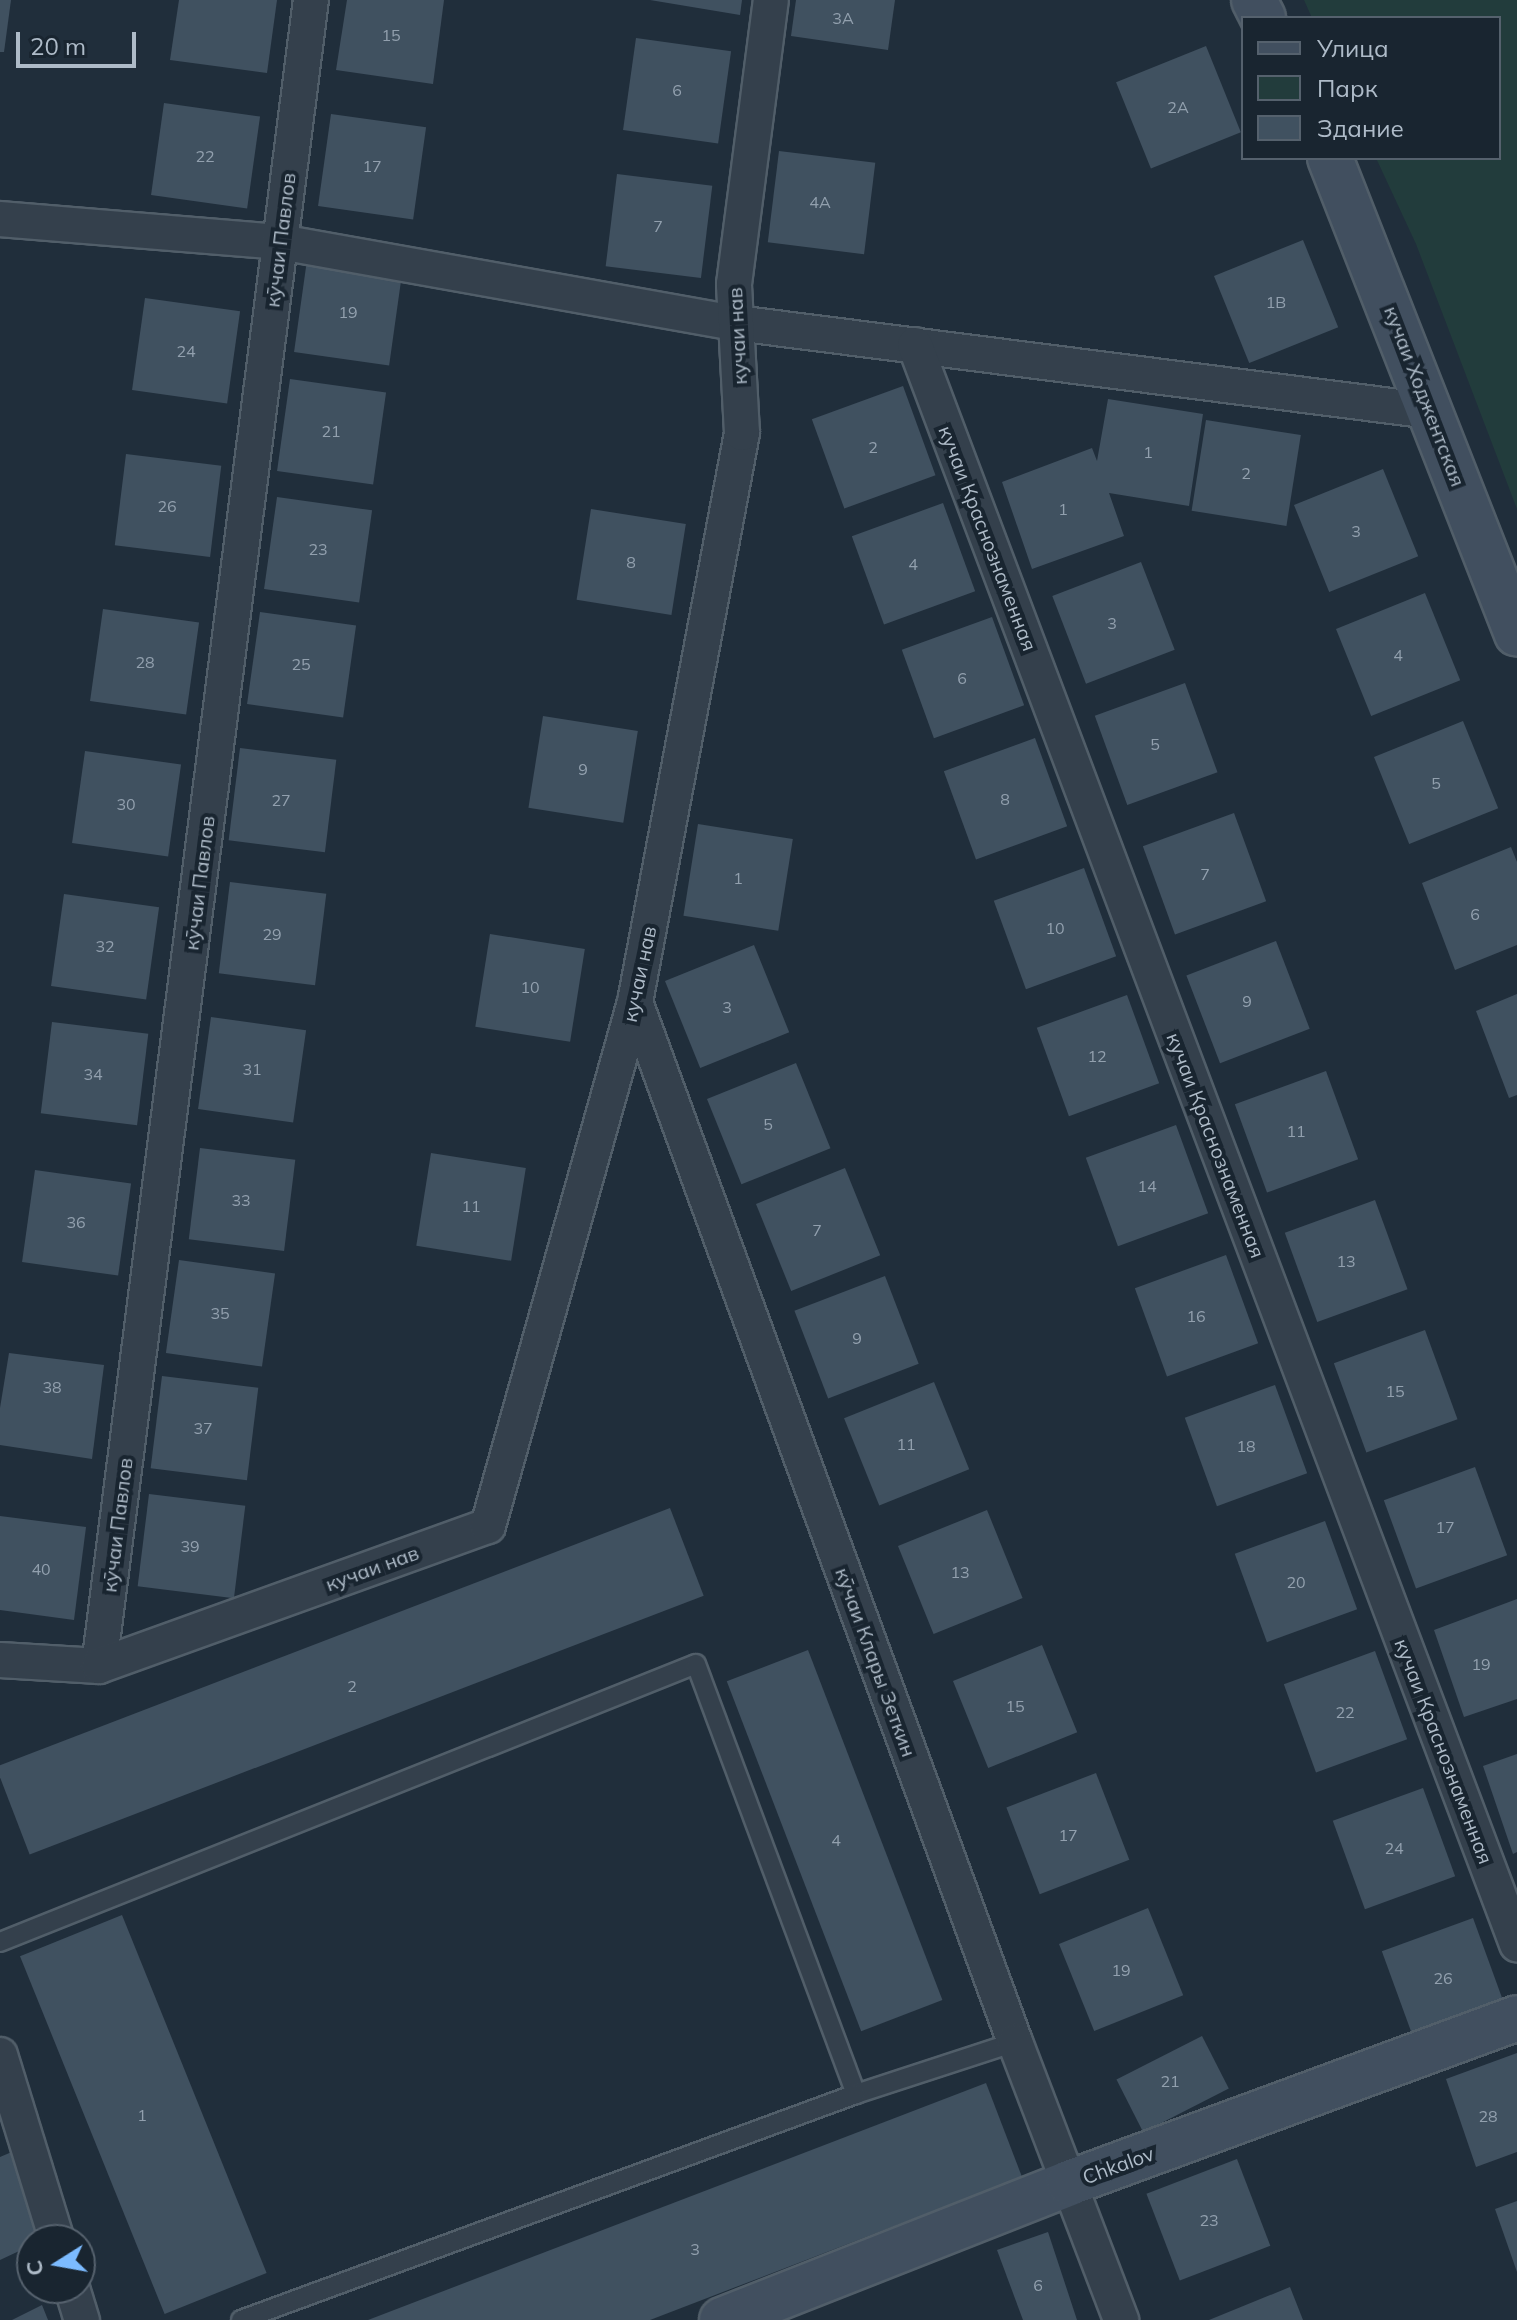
<!DOCTYPE html>
<html>
<head>
<meta charset="utf-8">
<style>
  body { margin:0 }
  #map { position:relative; width:1517px; height:2320px; overflow:hidden; background:#202e3b; font-family:Mulish,sans-serif }
  div>[style] { position:absolute }
  [style*='--x'] { left:calc(var(--x)*1px); top:calc(var(--y)*1px); width:calc(var(--w)*1px); rotate:calc(var(--a)*1deg) }
  .green>* { inset:0; background:#223c3c }
  .building>* { inset:0; background:#405160; transform-origin:0 0 }
  .roads { filter:drop-shadow(2px 0 #515e69) drop-shadow(-2px 0 #515e69) drop-shadow(0 2px #515e69) drop-shadow(0 -2px #515e69) }
  .lane>* { height:18px; margin:-9px; padding:0 9px; transform-origin:9px; border-radius:9px; background:#34404c }
  .street>* { height:34px; margin:-17px; padding:0 17px; transform-origin:17px; border-radius:17px; background:#34404c }
  .secondary>* { height:44px; margin:-22px; padding:0 22px; transform-origin:22px; border-radius:22px; background:#414f5f }
  span { translate:-50% -50%; white-space:nowrap; text-align:center; line-height:1.15; -webkit-text-stroke:8px #192530; paint-order:stroke }
  .number-label { font-size:16px; color:#92a0ae }
  .number-label span { -webkit-text-stroke-width:0 }
  .street-label { font-size:20px; color:#aebbc8 }
  .legend { position:absolute; left:1241px; top:16px; width:260px; height:144px; box-sizing:border-box; background:#192530; border:2px solid #55616d; margin:0; padding:10px 14px; list-style:none; font-size:24px; color:#aebbc8 }
  .legend li { display:flex; align-items:center; gap:16px; height:40px }
  .legend b { width:40px; border:2px solid #55616d }
  .north { position:absolute; left:16px; top:2224px; width:80px; height:80px; box-sizing:border-box; background:#192530; border:2px solid #55616d; border-radius:50%; rotate:259deg; font-size:22px; font-weight:700; line-height:32px; text-align:center; color:#aebbc8 }
  .north::after { content:''; display:block; margin:auto; width:28px; height:36px; background:#7cbbff; clip-path:polygon(50% 0,100% 100%,50% 72%,0 100%) }
  .scale { position:absolute; left:16px; top:32px; width:120px; height:36px; box-sizing:border-box; border:4px solid #aebbc8; border-top:0; padding-left:10px; font-size:24px; line-height:28px; white-space:nowrap; color:#aebbc8; -webkit-text-stroke:6px #192530; paint-order:stroke }
</style>
</head>
<body>
<div id="map">
  <div class="green">
    <i style="clip-path:polygon(1304px 0,1517px 0,1517px 509px,1416px 244px,1376px 158px,1499px 158px,1499px 18px,1312px 18px)"></i>
  </div>
  <div class="building">
    <i style="clip-path:polygon(0 0,11px 0,4px 52px,0 52px)"></i>
    <i style="clip-path:polygon(179px 0,277px 0,267px 73px,170px 60px)"></i>
    <i style="clip-path:polygon(347px 0,444px 0,433px 84px,336px 70px)"></i>
    <i style="clip-path:polygon(650px 0,742px 0,740px 15px)"></i>
    <i style="clip-path:polygon(796px 0,895px 0,888px 50px,791px 36px)"></i>
    <i style="left:636px;top:38px;width:96px;height:93px;rotate:8deg"></i>
    <i style="left:1206px;top:46px;width:93px;height:97px;rotate:68deg"></i>
    <i style="left:164px;top:103px;width:97px;height:93px;rotate:8deg"></i>
    <i style="left:331px;top:114px;width:96px;height:93px;rotate:8deg"></i>
    <i style="left:779px;top:151px;width:97px;height:92px;rotate:7deg"></i>
    <i style="left:617px;top:174px;width:96px;height:93px;rotate:7deg"></i>
    <i style="left:1303px;top:240px;width:94px;height:96px;rotate:68deg"></i>
    <i style="left:307px;top:260px;width:96px;height:93px;rotate:8deg"></i>
    <i style="left:145px;top:298px;width:96px;height:93px;rotate:8deg"></i>
    <i style="left:290px;top:379px;width:97px;height:93px;rotate:8deg"></i>
    <i style="left:903px;top:386px;width:95px;height:97px;rotate:70deg"></i>
    <i style="clip-path:polygon(1108px 399px,1203px 414px,1189px 506px,1109px 493px,1124px 536px,1032px 569px,1002px 482px,1092px 448px,1097px 461px)"></i>
    <i style="left:1206px;top:420px;width:96px;height:92px;rotate:9deg"></i>
    <i style="left:126px;top:454px;width:96px;height:92px;rotate:7deg"></i>
    <i style="left:1383px;top:469px;width:94px;height:96px;rotate:68deg"></i>
    <i style="left:277px;top:497px;width:96px;height:93px;rotate:8deg"></i>
    <i style="left:943px;top:503px;width:94px;height:97px;rotate:70deg"></i>
    <i style="left:591px;top:509px;width:96px;height:92px;rotate:9deg"></i>
    <i style="left:1141px;top:562px;width:94px;height:95px;rotate:69deg"></i>
    <i style="left:1425px;top:593px;width:94px;height:96px;rotate:68deg"></i>
    <i style="left:103px;top:609px;width:97px;height:93px;rotate:8deg"></i>
    <i style="left:260px;top:612px;width:97px;height:93px;rotate:8deg"></i>
    <i style="left:992px;top:617px;width:94px;height:96px;rotate:70deg"></i>
    <i style="left:1185px;top:683px;width:95px;height:96px;rotate:70deg"></i>
    <i style="left:543px;top:716px;width:96px;height:93px;rotate:9deg"></i>
    <i style="left:1463px;top:721px;width:94px;height:96px;rotate:68deg"></i>
    <i style="left:1035px;top:738px;width:94px;height:97px;rotate:70deg"></i>
    <i style="left:240px;top:748px;width:97px;height:93px;rotate:7deg"></i>
    <i style="left:85px;top:751px;width:97px;height:93px;rotate:8deg"></i>
    <i style="left:1234px;top:813px;width:94px;height:97px;rotate:70deg"></i>
    <i style="left:698px;top:824px;width:96px;height:93px;rotate:9deg"></i>
    <i style="clip-path:polygon(1511px 847px,1517px 862px,1517px 945px,1455px 970px,1422px 883px)"></i>
    <i style="left:1084px;top:868px;width:94px;height:96px;rotate:70deg"></i>
    <i style="left:230px;top:882px;width:97px;height:92px;rotate:7deg"></i>
    <i style="left:64px;top:894px;width:96px;height:93px;rotate:8deg"></i>
    <i style="left:490px;top:934px;width:96px;height:94px;rotate:9deg"></i>
    <i style="left:1276px;top:941px;width:94px;height:96px;rotate:69deg"></i>
    <i style="left:754px;top:945px;width:94px;height:96px;rotate:68deg"></i>
    <i style="clip-path:polygon(1517px 994px,1517px 1095px,1509px 1098px,1476px 1011px)"></i>
    <i style="left:1127px;top:995px;width:94px;height:96px;rotate:70deg"></i>
    <i style="left:211px;top:1017px;width:96px;height:93px;rotate:8deg"></i>
    <i style="left:52px;top:1022px;width:97px;height:92px;rotate:7deg"></i>
    <i style="left:796px;top:1063px;width:92px;height:96px;rotate:68deg"></i>
    <i style="left:1326px;top:1071px;width:94px;height:97px;rotate:70deg"></i>
    <i style="left:1176px;top:1125px;width:94px;height:96px;rotate:70deg"></i>
    <i style="left:200px;top:1148px;width:96px;height:92px;rotate:7deg"></i>
    <i style="left:431px;top:1153px;width:96px;height:94px;rotate:9deg"></i>
    <i style="left:845px;top:1168px;width:94px;height:96px;rotate:68deg"></i>
    <i style="left:35px;top:1170px;width:97px;height:93px;rotate:8deg"></i>
    <i style="left:1375px;top:1200px;width:95px;height:96px;rotate:70deg"></i>
    <i style="left:1226px;top:1255px;width:94px;height:97px;rotate:70deg"></i>
    <i style="left:179px;top:1260px;width:97px;height:94px;rotate:8deg"></i>
    <i style="left:885px;top:1276px;width:94px;height:97px;rotate:69deg"></i>
    <i style="left:1425px;top:1330px;width:95px;height:97px;rotate:70deg"></i>
    <i style="clip-path:polygon(9px 1353px,104px 1365px,92px 1459px,0 1445px,0 1408px)"></i>
    <i style="left:162px;top:1376px;width:97px;height:93px;rotate:7deg"></i>
    <i style="left:934px;top:1382px;width:94px;height:97px;rotate:68deg"></i>
    <i style="left:1275px;top:1385px;width:94px;height:96px;rotate:70deg"></i>
    <i style="left:1475px;top:1467px;width:94px;height:97px;rotate:70deg"></i>
    <i style="left:149px;top:1494px;width:97px;height:93px;rotate:7deg"></i>
    <i style="left:670px;top:1508px;width:94px;height:722px;rotate:69deg"></i>
    <i style="left:987px;top:1510px;width:95px;height:96px;rotate:68deg"></i>
    <i style="clip-path:polygon(0 1516px,86px 1527px,74px 1620px,0 1610px)"></i>
    <i style="left:1325px;top:1521px;width:94px;height:96px;rotate:70deg"></i>
    <i style="clip-path:polygon(1517px 1599px,1517px 1699px,1464px 1717px,1434px 1630px)"></i>
    <i style="left:1042px;top:1645px;width:94px;height:96px;rotate:68deg"></i>
    <i style="left:808px;top:1650px;width:375px;height:87px;rotate:69deg"></i>
    <i style="left:1375px;top:1651px;width:94px;height:97px;rotate:70deg"></i>
    <i style="clip-path:polygon(1517px 1754px,1517px 1852px,1513px 1854px,1483px 1766px)"></i>
    <i style="left:1096px;top:1773px;width:93px;height:96px;rotate:69deg"></i>
    <i style="left:1423px;top:1788px;width:94px;height:96px;rotate:70deg"></i>
    <i style="left:1148px;top:1908px;width:94px;height:96px;rotate:68deg"></i>
    <i style="left:122px;top:1915px;width:386px;height:110px;rotate:68deg"></i>
    <i style="left:1473px;top:1918px;width:93px;height:97px;rotate:70deg"></i>
    <i style="left:1202px;top:2036px;width:59px;height:96px;rotate:63deg"></i>
    <i style="clip-path:polygon(1517px 2053px,1517px 2152px,1476px 2167px,1446px 2079px)"></i>
    <i style="clip-path:polygon(986px 2083px,1022px 2177px,650px 2320px,368px 2320px)"></i>
    <i style="clip-path:polygon(14px 2151px,43px 2240px,32px 2240px,32px 2245px,0 2260px,0 2157px)"></i>
    <i style="left:1237px;top:2159px;width:93px;height:97px;rotate:69deg"></i>
    <i style="clip-path:polygon(1517px 2201px,1517px 2272px,1495px 2209px)"></i>
    <i style="clip-path:polygon(1048px 2232px,1077px 2320px,1023px 2320px,997px 2250px)"></i>
    <i style="clip-path:polygon(1290px 2287px,1303px 2320px,1209px 2320px)"></i>
    <i style="clip-path:polygon(42px 2305px,48px 2320px,12px 2320px)"></i>
  </div>
  <div class="roads">
    <div class="lane">
      <i style="--x:0;--y:1942;--w:749;--a:-21.77"></i>
      <i style="--x:696;--y:1664;--w:459;--a:69.6"></i>
      <i style="--x:856;--y:2094;--w:167;--a:-18.1"></i>
      <i style="--x:241;--y:2320;--w:655;--a:-20.18"></i>
    </div>
    <div class="street">
      <i style="--x:0;--y:219;--w:281;--a:4.7"></i>
      <i style="--x:280;--y:242;--w:463;--a:10.1"></i>
      <i style="--x:736;--y:323;--w:701;--a:7.22"></i>
      <i style="--x:915;--y:345;--w:1709;--a:69.37"></i>
      <i style="--x:635;--y:1002;--w:1107;--a:69.93"></i>
      <i style="--x:1015;--y:2042;--w:298;--a:69.1"></i>
      <i style="--x:0;--y:1660;--w:99;--a:3.5"></i>
      <i style="--x:99;--y:1666;--w:1679;--a:-82.75"></i>
      <i style="--x:99;--y:1666;--w:413;--a:-19.8"></i>
      <i style="--x:488;--y:1526;--w:544;--a:-74.33"></i>
      <i style="--x:635;--y:1002;--w:579;--a:-79.35"></i>
      <i style="--x:742;--y:433;--w:149;--a:-93.1"></i>
      <i style="--x:734;--y:284;--w:286;--a:-82.6"></i>
      <i style="--x:0;--y:2055;--w:194;--a:72.9"></i>
      <i style="--x:72;--y:2288;--w:34;--a:73"></i>
    </div>
    <div class="secondary">
      <i style="--x:1254;--y:0;--w:20;--a:63"></i>
      <i style="--x:1330;--y:158;--w:511;--a:68.55"></i>
      <i style="--x:722;--y:2320;--w:373;--a:-21.5"></i>
      <i style="--x:1069;--y:2183;--w:477;--a:-20.2"></i>
    </div>
  </div>
  <div class="number-label">
    <span style="left:843px;top:18px">3А</span>
    <span style="left:391px;top:35px">15</span>
    <span style="left:677px;top:90px">6</span>
    <span style="left:1178px;top:107px">2А</span>
    <span style="left:205px;top:156px">22</span>
    <span style="left:372px;top:166px">17</span>
    <span style="left:820px;top:202px">4А</span>
    <span style="left:658px;top:226px">7</span>
    <span style="left:1276px;top:302px">1В</span>
    <span style="left:348px;top:312px">19</span>
    <span style="left:186px;top:351px">24</span>
    <span style="left:331px;top:431px">21</span>
    <span style="left:873px;top:447px">2</span>
    <span style="left:1148px;top:452px">1</span>
    <span style="left:1246px;top:473px">2</span>
    <span style="left:167px;top:506px">26</span>
    <span style="left:1063px;top:509px">1</span>
    <span style="left:1356px;top:531px">3</span>
    <span style="left:318px;top:549px">23</span>
    <span style="left:631px;top:562px">8</span>
    <span style="left:913px;top:564px">4</span>
    <span style="left:1112px;top:623px">3</span>
    <span style="left:1398px;top:655px">4</span>
    <span style="left:145px;top:662px">28</span>
    <span style="left:301px;top:664px">25</span>
    <span style="left:962px;top:678px">6</span>
    <span style="left:1155px;top:744px">5</span>
    <span style="left:583px;top:769px">9</span>
    <span style="left:1436px;top:783px">5</span>
    <span style="left:1005px;top:799px">8</span>
    <span style="left:281px;top:800px">27</span>
    <span style="left:126px;top:804px">30</span>
    <span style="left:1205px;top:874px">7</span>
    <span style="left:738px;top:878px">1</span>
    <span style="left:1475px;top:914px">6</span>
    <span style="left:1055px;top:928px">10</span>
    <span style="left:272px;top:934px">29</span>
    <span style="left:105px;top:946px">32</span>
    <span style="left:530px;top:987px">10</span>
    <span style="left:1247px;top:1001px">9</span>
    <span style="left:727px;top:1007px">3</span>
    <span style="left:1097px;top:1056px">12</span>
    <span style="left:252px;top:1069px">31</span>
    <span style="left:93px;top:1074px">34</span>
    <span style="left:768px;top:1124px">5</span>
    <span style="left:1296px;top:1131px">11</span>
    <span style="left:1147px;top:1186px">14</span>
    <span style="left:241px;top:1200px">33</span>
    <span style="left:471px;top:1206px">11</span>
    <span style="left:76px;top:1222px">36</span>
    <span style="left:817px;top:1230px">7</span>
    <span style="left:1346px;top:1261px">13</span>
    <span style="left:220px;top:1313px">35</span>
    <span style="left:1196px;top:1316px">16</span>
    <span style="left:857px;top:1338px">9</span>
    <span style="left:52px;top:1387px">38</span>
    <span style="left:1395px;top:1391px">15</span>
    <span style="left:203px;top:1428px">37</span>
    <span style="left:906px;top:1444px">11</span>
    <span style="left:1246px;top:1446px">18</span>
    <span style="left:1445px;top:1527px">17</span>
    <span style="left:190px;top:1546px">39</span>
    <span style="left:41px;top:1569px">40</span>
    <span style="left:960px;top:1572px">13</span>
    <span style="left:1296px;top:1582px">20</span>
    <span style="left:1481px;top:1664px">19</span>
    <span style="left:352px;top:1686px">2</span>
    <span style="left:1015px;top:1706px">15</span>
    <span style="left:1345px;top:1712px">22</span>
    <span style="left:1068px;top:1835px">17</span>
    <span style="left:836px;top:1840px">4</span>
    <span style="left:1394px;top:1848px">24</span>
    <span style="left:1121px;top:1970px">19</span>
    <span style="left:1443px;top:1978px">26</span>
    <span style="left:1170px;top:2081px">21</span>
    <span style="left:142px;top:2115px">1</span>
    <span style="left:1488px;top:2116px">28</span>
    <span style="left:1209px;top:2220px">23</span>
    <span style="left:695px;top:2249px">3</span>
    <span style="left:1038px;top:2285px">6</span>
  </div>
  <div class="street-label">
    <span style="left:280px;top:240px;rotate:-83deg">кӯчаи Павлов</span>
    <span style="left:737px;top:336px;rotate:-93deg">кучаи нав</span>
    <span style="left:1425px;top:396px;rotate:69deg">кучаи Ходжентская</span>
    <span style="left:988px;top:538px;rotate:69deg">кучаи Краснознаменная</span>
    <span style="left:199px;top:883px;rotate:-83deg">кӯчаи Павлов</span>
    <span style="left:639px;top:974px;rotate:-78deg">кучаи нав</span>
    <span style="left:1216px;top:1145px;rotate:69deg">кучаи Краснознаменная</span>
    <span style="left:117px;top:1525px;rotate:-83deg">кӯчаи Павлов</span>
    <span style="left:372px;top:1568px;rotate:-20deg">кучаи нав</span>
    <span style="left:876px;top:1662px;rotate:70deg">кӯчаи Клары Зеткин</span>
    <span style="left:1444px;top:1751px;rotate:69deg">кучаи Краснознаменная</span>
    <span style="left:1118px;top:2165px;rotate:-20deg">Chkalov</span>
  </div>
  <ul class="legend">
  <li><b style="height:10px;background:#414f5f"></b>Улица</li>
  <li><b style="height:22px;background:#223c3c"></b>Парк</li>
  <li><b style="height:22px;background:#405160"></b>Здание</li>
  </ul>
  <div class="north">С</div>
  <div class="scale">20 m</div>
</div>
</body>
</html>
